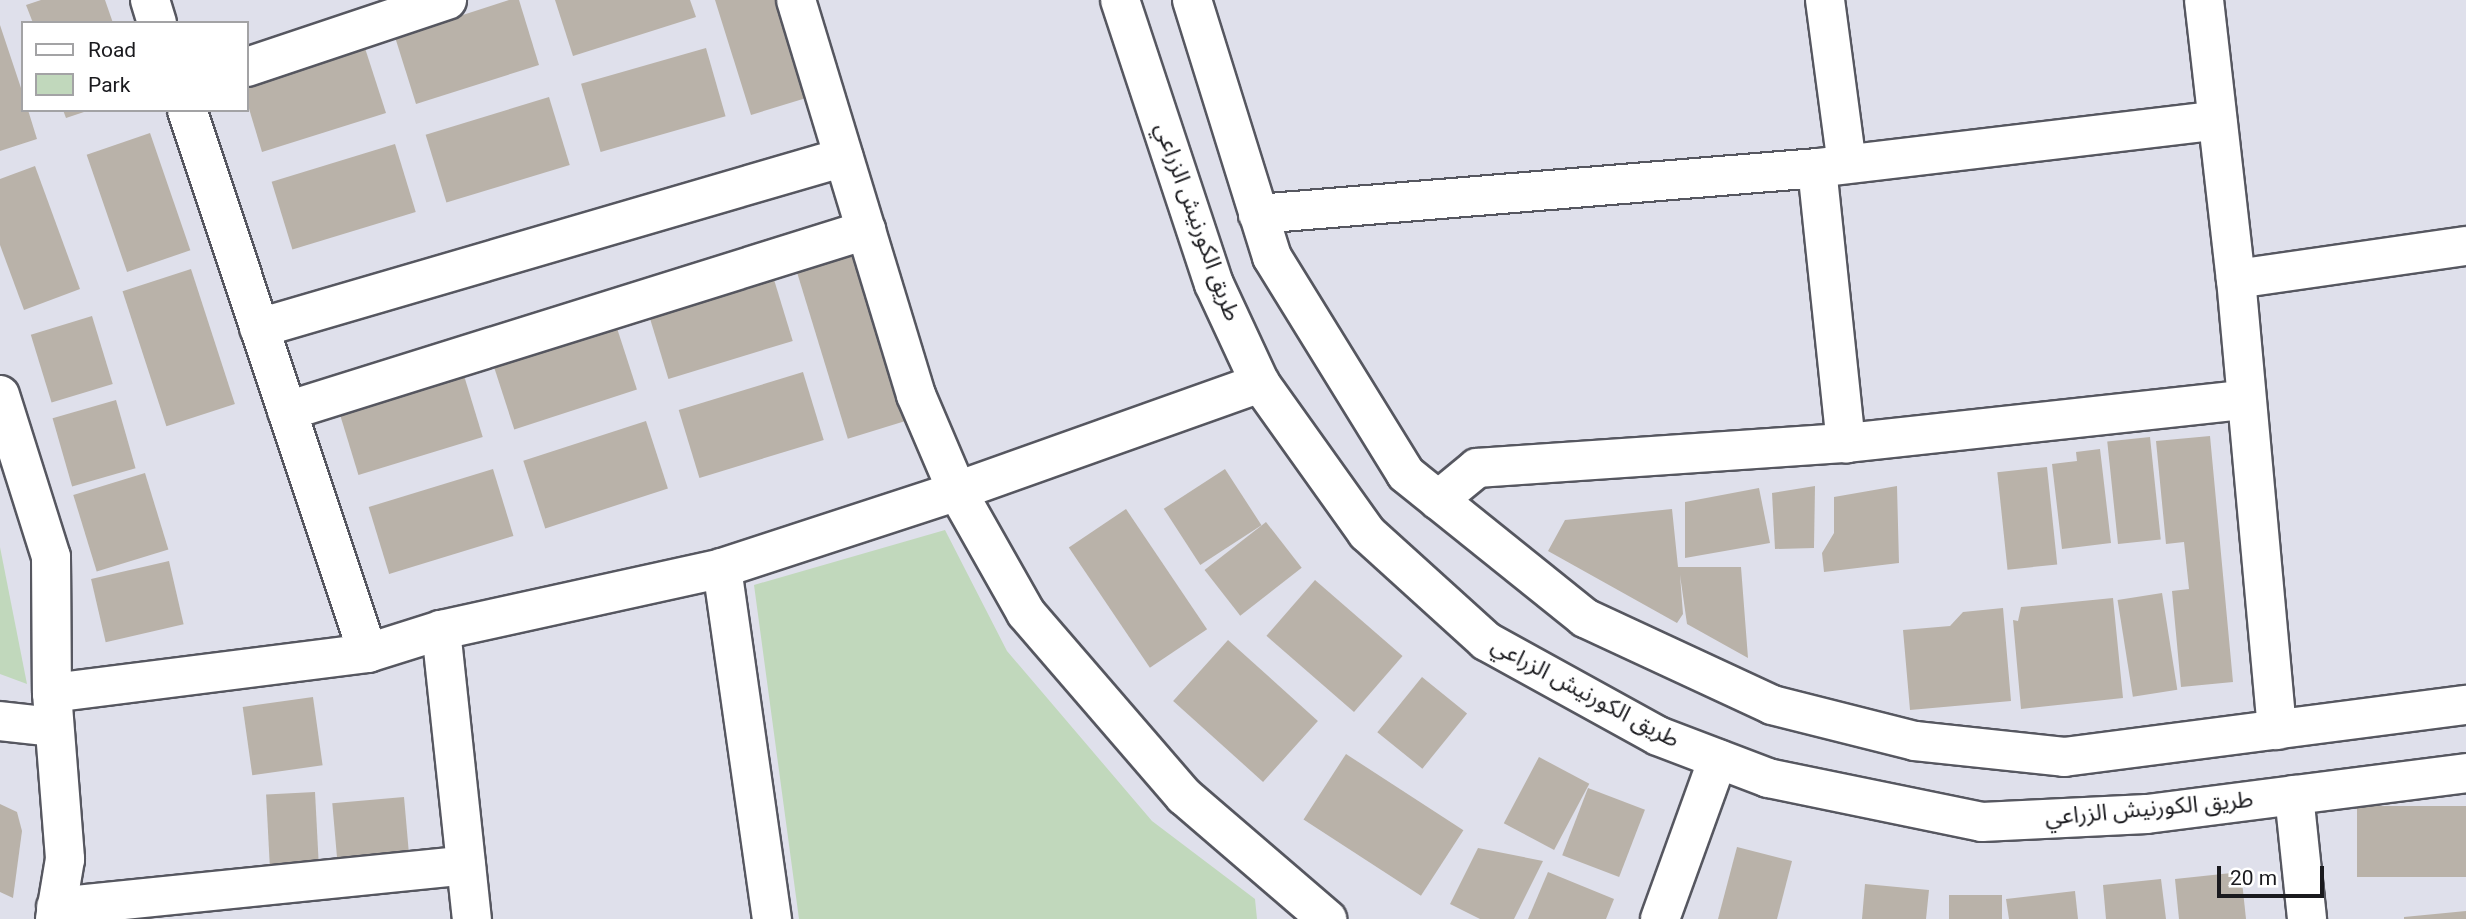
<!DOCTYPE html>
<html>
<head>
<meta charset="utf-8">
<style>
  body { margin:0 }
  #map { position:relative; width:2466px; height:919px; overflow:hidden; background:#dfe0eb; font-family:Roboto,"Noto Sans Arabic",sans-serif }
  div>[style] { position:absolute }
  [style*='--x'] { left:calc(var(--x)*1px); top:calc(var(--y)*1px); width:calc(var(--w)*1px); rotate:calc(var(--a)*1deg) }
  .green>* { inset:0; background:#c1d8bc }
  .building>* { inset:0; background:#b9b2a9; transform-origin:0 0 }
  .roads { filter:drop-shadow(2px 0 #565760) drop-shadow(-2px 0 #565760) drop-shadow(0 2px #565760) drop-shadow(0 -2px #565760) }
  .street>* { height:38px; margin:-19px; padding:0 19px; transform-origin:19px; border-radius:19px; background:#fff }
  .secondary>* { height:38px; margin:-19px; padding:0 19px; transform-origin:19px; border-radius:19px; background:#fff }
  span { translate:-50% -50%; white-space:nowrap; text-align:center; line-height:1.15; -webkit-text-stroke:6px #fff; paint-order:stroke }
  .street-label { font-size:23px; color:#1a1a1e }
  .legend { position:absolute; left:21px; top:21px; width:228px; height:91px; box-sizing:border-box; background:#fff; border:2px solid #a3a3a5; margin:0; padding:9px 12px; list-style:none; font-size:21px; color:#1a1a1e }
  .legend li { display:flex; align-items:center; gap:14px; height:35px }
  .legend b { width:35px; border:2px solid #a3a3a5 }
  .scale { position:absolute; left:2217px; top:866px; width:107px; height:32px; box-sizing:border-box; border:4px solid #1a1a1e; border-top:0; padding-left:9px; font-size:21px; line-height:24px; white-space:nowrap; color:#1a1a1e; -webkit-text-stroke:5px #fff; paint-order:stroke }
</style>
</head>
<body>
<div id="map">
  <div class="green">
    <i style="clip-path:polygon(945px 530px,1007px 651px,1152px 821px,1255px 899px,1257px 919px,799px 919px,754px 585px)"></i>
    <i style="clip-path:polygon(0 547px,27px 684px,0 674px)"></i>
  </div>
  <div class="building">
    <i style="clip-path:polygon(41px 0,105px 0,113px 23px,33px 23px,26px 5px)"></i>
    <i style="clip-path:polygon(509px 0,519px 0,539px 65px,416px 104px,395px 37px)"></i>
    <i style="clip-path:polygon(555px 0,690px 0,696px 17px,573px 56px)"></i>
    <i style="clip-path:polygon(715px 0,786px 0,816px 95px,751px 115px)"></i>
    <i style="clip-path:polygon(0 25px,23px 94px,23px 110px,28px 110px,37px 139px,0 151px)"></i>
    <i style="clip-path:polygon(364px 45px,386px 113px,262px 152px,247px 102px,247px 82px)"></i>
    <i style="left:706px;top:48px;width:71px;height:130px;rotate:74deg"></i>
    <i style="left:549px;top:97px;width:71px;height:129px;rotate:73deg"></i>
    <i style="clip-path:polygon(63px 110px,87px 110px,87px 111px,66px 118px)"></i>
    <i style="left:150px;top:133px;width:124px;height:67px;rotate:71deg"></i>
    <i style="left:395px;top:144px;width:71px;height:129px;rotate:73deg"></i>
    <i style="clip-path:polygon(35px 166px,80px 289px,24px 310px,0 245px,0 179px)"></i>
    <i style="left:859px;top:246px;width:181px;height:67px;rotate:73deg"></i>
    <i style="left:191px;top:269px;width:142px;height:72px;rotate:72deg"></i>
    <i style="left:772px;top:273px;width:71px;height:130px;rotate:73deg"></i>
    <i style="left:92px;top:316px;width:71px;height:64px;rotate:73deg"></i>
    <i style="left:615px;top:322px;width:71px;height:129px;rotate:72deg"></i>
    <i style="left:462px;top:369px;width:71px;height:130px;rotate:73deg"></i>
    <i style="left:803px;top:372px;width:71px;height:130px;rotate:73deg"></i>
    <i style="left:116px;top:400px;width:71px;height:66px;rotate:74deg"></i>
    <i style="left:646px;top:421px;width:71px;height:129px;rotate:72deg"></i>
    <i style="clip-path:polygon(2210px 436px,2233px 682px,2181px 687px,2172px 591px,2189px 589px,2184px 542px,2166px 544px,2156px 441px)"></i>
    <i style="left:2150px;top:437px;width:103px;height:43px;rotate:84deg"></i>
    <i style="clip-path:polygon(2100px 449px,2111px 543px,2062px 549px,2052px 464px,2077px 461px,2076px 452px)"></i>
    <i style="left:2047px;top:467px;width:98px;height:50px;rotate:84deg"></i>
    <i style="left:493px;top:469px;width:70px;height:130px;rotate:73deg"></i>
    <i style="left:1225px;top:469px;width:67px;height:73px;rotate:57deg"></i>
    <i style="left:145px;top:473px;width:80px;height:75px;rotate:73deg"></i>
    <i style="clip-path:polygon(1815px 486px,1814px 548px,1775px 549px,1772px 493px)"></i>
    <i style="clip-path:polygon(1897px 486px,1899px 563px,1824px 572px,1822px 553px,1834px 533px,1834px 497px)"></i>
    <i style="clip-path:polygon(1759px 488px,1770px 543px,1685px 558px,1685px 502px)"></i>
    <i style="left:1126px;top:509px;width:145px;height:69px;rotate:56deg"></i>
    <i style="clip-path:polygon(1672px 509px,1678px 567px,1741px 567px,1748px 658px,1687px 624px,1680px 575px,1683px 614px,1677px 623px,1548px 551px,1565px 520px)"></i>
    <i style="left:1266px;top:522px;width:58px;height:78px;rotate:52deg"></i>
    <i style="left:169px;top:561px;width:65px;height:80px;rotate:77deg"></i>
    <i style="left:1315px;top:580px;width:116px;height:74px;rotate:41deg"></i>
    <i style="left:2162px;top:593px;width:98px;height:45px;rotate:81deg"></i>
    <i style="clip-path:polygon(2113px 598px,2123px 698px,2021px 709px,2013px 620px,2018px 621px,2021px 607px)"></i>
    <i style="clip-path:polygon(2003px 608px,2011px 701px,1910px 710px,1903px 630px,1950px 626px,1963px 612px)"></i>
    <i style="left:1228px;top:640px;width:121px;height:82px;rotate:42deg"></i>
    <i style="left:1422px;top:677px;width:58px;height:71px;rotate:39deg"></i>
    <i style="left:313px;top:697px;width:69px;height:71px;rotate:82deg"></i>
    <i style="left:1346px;top:754px;width:140px;height:78px;rotate:33deg"></i>
    <i style="left:1539px;top:757px;width:57px;height:75px;rotate:28deg"></i>
    <i style="left:1588px;top:788px;width:61px;height:72px;rotate:21deg"></i>
    <i style="left:315px;top:792px;width:71px;height:49px;rotate:87deg"></i>
    <i style="left:404px;top:797px;width:67px;height:72px;rotate:85deg"></i>
    <i style="clip-path:polygon(0 804px,17px 812px,22px 831px,13px 898px,0 892px)"></i>
    <i style="left:2466px;top:806px;width:71px;height:109px;rotate:90deg"></i>
    <i style="clip-path:polygon(1737px 847px,1792px 861px,1777px 919px,1718px 919px)"></i>
    <i style="clip-path:polygon(1478px 848px,1543px 861px,1514px 919px,1480px 919px,1450px 904px)"></i>
    <i style="clip-path:polygon(1548px 872px,1614px 899px,1606px 919px,1528px 919px)"></i>
    <i style="clip-path:polygon(2241px 872px,2246px 919px,2179px 919px,2175px 879px)"></i>
    <i style="clip-path:polygon(2161px 879px,2166px 919px,2106px 919px,2103px 885px)"></i>
    <i style="clip-path:polygon(1865px 884px,1929px 890px,1926px 919px,1862px 919px)"></i>
    <i style="clip-path:polygon(2075px 891px,2078px 919px,2009px 919px,2006px 899px)"></i>
    <i style="left:1949px;top:895px;width:53px;height:24px"></i>
    <i style="clip-path:polygon(2466px 911px,2466px 919px,2404px 919px,2404px 917px)"></i>
  </div>
  <div class="roads">
    <div class="street">
      <i style="--x:150;--y:0;--w:24;--a:73"></i>
      <i style="--x:796;--y:0;--w:413;--a:73.1"></i>
      <i style="--x:916;--y:395;--w:104;--a:66.9"></i>
      <i style="--x:957;--y:491;--w:140;--a:60.5"></i>
      <i style="--x:1026;--y:613;--w:242;--a:49.2"></i>
      <i style="--x:1184;--y:796;--w:189;--a:40.7"></i>
      <i style="--x:1825;--y:0;--w:165;--a:82.4"></i>
      <i style="--x:2204;--y:0;--w:281;--a:83.5"></i>
      <i style="--x:2236;--y:279;--w:453;--a:84.8"></i>
      <i style="--x:247;--y:67;--w:211;--a:-18.5"></i>
      <i style="--x:187;--y:110;--w:572;--a:71.57"></i>
      <i style="--x:1817;--y:168;--w:277;--a:84"></i>
      <i style="--x:1258;--y:214;--w:561;--a:-4.7"></i>
      <i style="--x:1817;--y:168;--w:403;--a:-6.8"></i>
      <i style="--x:2236;--y:279;--w:232;--a:-8.2"></i>
      <i style="--x:259;--y:328;--w:609;--a:-16.29"></i>
      <i style="--x:287;--y:411;--w:607;--a:-17.36"></i>
      <i style="--x:1438;--y:500;--w:50;--a:-39.4"></i>
      <i style="--x:1477;--y:468;--w:370;--a:-3.9"></i>
      <i style="--x:1846;--y:443;--w:400;--a:-6.2"></i>
      <i style="--x:722;--y:568;--w:355;--a:81.9"></i>
      <i style="--x:441;--y:630;--w:291;--a:83.9"></i>
      <i style="--x:52;--y:693;--w:319;--a:-7.2"></i>
      <i style="--x:368;--y:653;--w:77;--a:-17.5"></i>
      <i style="--x:441;--y:630;--w:288;--a:-12.4"></i>
      <i style="--x:722;--y:568;--w:247;--a:-18.1"></i>
      <i style="--x:957;--y:491;--w:322;--a:-19.6"></i>
      <i style="--x:0;--y:721;--w:54;--a:6.3"></i>
      <i style="--x:2294;--y:795;--w:125;--a:84"></i>
      <i style="--x:56;--y:907;--w:412;--a:-5.8"></i>
      <i style="--x:1660;--y:919;--w:170;--a:-70.1"></i>
    </div>
    <div class="secondary">
      <i style="--x:1120;--y:0;--w:299;--a:71.7"></i>
      <i style="--x:1214;--y:284;--w:109;--a:65.1"></i>
      <i style="--x:1260;--y:383;--w:184;--a:54.5"></i>
      <i style="--x:1367;--y:533;--w:161;--a:42.2"></i>
      <i style="--x:1486;--y:641;--w:196;--a:28.9"></i>
      <i style="--x:1658;--y:736;--w:118;--a:20.9"></i>
      <i style="--x:1768;--y:778;--w:218;--a:11.6"></i>
      <i style="--x:1982;--y:822;--w:165;--a:-2.8"></i>
      <i style="--x:2147;--y:814;--w:322;--a:-7.3"></i>
      <i style="--x:1192;--y:0;--w:269;--a:72.7"></i>
      <i style="--x:1272;--y:257;--w:255;--a:58.3"></i>
      <i style="--x:1406;--y:474;--w:230;--a:38.8"></i>
      <i style="--x:1585;--y:618;--w:206;--a:24.9"></i>
      <i style="--x:1772;--y:705;--w:147;--a:14.1"></i>
      <i style="--x:1915;--y:741;--w:150;--a:6.1"></i>
      <i style="--x:2064;--y:757;--w:405;--a:-7.4"></i>
      <i style="--x:0;--y:395;--w:170;--a:72.5"></i>
      <i style="--x:51;--y:557;--w:136;--a:89.6"></i>
      <i style="--x:52;--y:693;--w:167;--a:85.5"></i>
      <i style="--x:65;--y:859;--w:61;--a:99.5"></i>
    </div>
  </div>
  <div class="street-label">
    <span style="left:1197px;top:222px;rotate:70deg">طريق الكورنيش الزراعي</span>
    <span style="left:1585px;top:693px;rotate:28deg">طريق الكورنيش الزراعي</span>
    <span style="left:2149px;top:809px;rotate:-5deg">طريق الكورنيش الزراعي</span>
  </div>
  <ul class="legend">
  <li><b style="height:9px;background:#fff"></b>Road</li>
  <li><b style="height:19px;background:#c1d8bc"></b>Park</li>
  </ul>
  <div class="scale">20 m</div>
</div>
</body>
</html>
